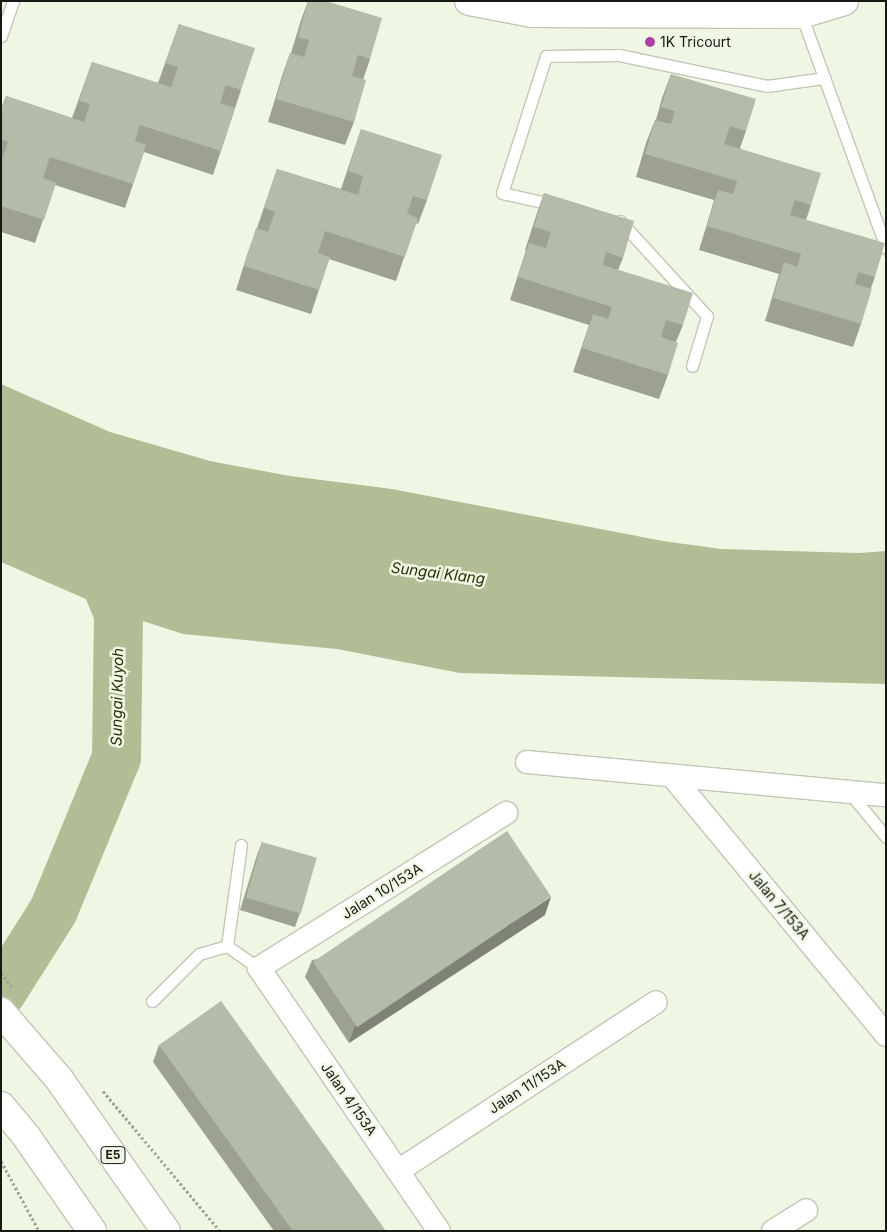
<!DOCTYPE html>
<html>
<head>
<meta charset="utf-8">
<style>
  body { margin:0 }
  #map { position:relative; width:887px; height:1232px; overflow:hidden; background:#f0f6e4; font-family:Inter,sans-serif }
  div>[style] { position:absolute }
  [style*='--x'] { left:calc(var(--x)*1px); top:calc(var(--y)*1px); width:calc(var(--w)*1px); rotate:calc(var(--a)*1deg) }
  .water>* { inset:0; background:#b1be95 }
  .river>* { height:49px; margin:-24.5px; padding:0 24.5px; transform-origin:24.5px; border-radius:24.5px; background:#b1be95 }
  .path>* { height:3px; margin-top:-1.5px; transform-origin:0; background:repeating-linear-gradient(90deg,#a0a497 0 2.5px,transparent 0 5px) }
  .roads { filter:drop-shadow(1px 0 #c1c7b5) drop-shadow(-1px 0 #c1c7b5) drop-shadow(0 1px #c1c7b5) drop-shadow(0 -1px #c1c7b5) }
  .lane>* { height:11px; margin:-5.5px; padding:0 5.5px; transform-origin:5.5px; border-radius:5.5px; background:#fff }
  .street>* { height:22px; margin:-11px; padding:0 11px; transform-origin:11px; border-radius:11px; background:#fff }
  .secondary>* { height:28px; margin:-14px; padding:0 14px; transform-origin:14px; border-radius:14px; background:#fff }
  .highway>* { height:28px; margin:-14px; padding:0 14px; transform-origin:14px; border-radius:14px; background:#fff }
  .wall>* { inset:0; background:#9ca191 }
  .shaded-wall>* { inset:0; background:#7f8376 }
  .building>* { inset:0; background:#b5bba9; transform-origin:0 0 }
  .dots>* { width:14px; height:14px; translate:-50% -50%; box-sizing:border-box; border:2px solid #f0f6e4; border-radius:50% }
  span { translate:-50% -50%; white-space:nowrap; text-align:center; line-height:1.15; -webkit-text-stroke:5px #f0f6e4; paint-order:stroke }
  .shield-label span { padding:1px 4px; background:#f0f6e4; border:1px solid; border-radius:4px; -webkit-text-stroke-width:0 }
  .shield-label { font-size:12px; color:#171913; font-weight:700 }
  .poi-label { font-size:14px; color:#171913 }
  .left { translate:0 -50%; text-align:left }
  .street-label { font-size:14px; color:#171913 }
  .water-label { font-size:15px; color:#253000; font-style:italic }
  .frame { position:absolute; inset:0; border:2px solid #171913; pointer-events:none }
</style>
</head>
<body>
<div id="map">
  <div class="water">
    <i style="clip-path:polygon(1px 384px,110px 432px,210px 461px,290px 476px,392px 489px,663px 541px,721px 549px,859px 553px,886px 551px,886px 684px,460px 673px,337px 649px,183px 634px,118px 613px,1px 562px)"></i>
  </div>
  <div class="river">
    <i style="--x:1;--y:992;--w:97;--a:-57.6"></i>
    <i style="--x:53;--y:910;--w:165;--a:-67.6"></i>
    <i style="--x:116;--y:757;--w:144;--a:-89.2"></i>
    <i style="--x:118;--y:613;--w:67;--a:-112.8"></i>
  </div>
  <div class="path">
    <i style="--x:1;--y:973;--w:18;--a:52"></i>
    <i style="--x:103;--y:1091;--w:182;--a:50.1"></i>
    <i style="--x:1;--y:1161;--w:80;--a:61.5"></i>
  </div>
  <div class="roads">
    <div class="lane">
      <i style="--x:801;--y:14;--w:249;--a:70"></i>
      <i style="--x:1;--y:36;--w:37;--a:-71"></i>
      <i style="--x:556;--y:205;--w:55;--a:-167.5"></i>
      <i style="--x:502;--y:193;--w:144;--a:-72.2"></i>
      <i style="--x:546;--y:56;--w:73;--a:-0.8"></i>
      <i style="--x:619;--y:55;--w:151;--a:11.8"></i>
      <i style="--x:767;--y:86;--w:58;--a:-8"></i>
      <i style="--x:620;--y:221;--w:129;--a:47.5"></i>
      <i style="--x:707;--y:316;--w:52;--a:106.7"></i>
      <i style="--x:849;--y:792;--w:58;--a:50.6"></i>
      <i style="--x:241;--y:845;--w:102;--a:97.9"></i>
      <i style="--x:227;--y:946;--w:39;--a:35"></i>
      <i style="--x:152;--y:1001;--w:66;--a:-45"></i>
      <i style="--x:199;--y:954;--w:29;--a:-16"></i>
    </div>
    <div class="street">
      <i style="--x:527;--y:762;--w:361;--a:5.3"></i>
      <i style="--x:672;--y:776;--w:336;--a:50.4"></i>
      <i style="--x:398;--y:1171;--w:308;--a:-33.2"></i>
      <i style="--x:439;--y:1231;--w:319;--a:-124.4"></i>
      <i style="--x:259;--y:968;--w:292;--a:-32.1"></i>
      <i style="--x:773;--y:1231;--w:39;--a:-32"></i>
    </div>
    <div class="secondary">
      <i style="--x:469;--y:1;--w:64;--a:10.8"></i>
      <i style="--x:532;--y:13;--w:269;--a:0.2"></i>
      <i style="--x:801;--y:14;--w:45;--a:-16.8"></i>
    </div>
    <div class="highway">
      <i style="--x:1;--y:1012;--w:89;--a:49.1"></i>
      <i style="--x:59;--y:1079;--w:186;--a:54.9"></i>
      <i style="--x:1;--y:1106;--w:39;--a:50"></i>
      <i style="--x:26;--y:1136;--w:116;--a:55.2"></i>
    </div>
  </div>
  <div class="wall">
    <i style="clip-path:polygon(308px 1px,370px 59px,363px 80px,354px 122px,345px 145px,268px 122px,282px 76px,290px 53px,291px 53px,301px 20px)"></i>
    <i style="clip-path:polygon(179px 24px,241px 90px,213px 175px,144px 152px,125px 208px,55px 185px,35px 243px,1px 232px,1px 109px,6px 96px,72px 118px,92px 62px,158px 83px)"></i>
    <i style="clip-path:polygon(671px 74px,746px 131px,740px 148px,811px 205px,806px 220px,875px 277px,871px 288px,861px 324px,853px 347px,765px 321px,779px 274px,699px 250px,710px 214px,714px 200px,636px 177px,646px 143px,655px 120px,656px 120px,662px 98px)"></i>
    <i style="clip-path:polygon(361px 129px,427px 200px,418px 224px,416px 223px,396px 281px,329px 259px,311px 314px,236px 290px,248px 252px,257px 228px,277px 169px,341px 189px)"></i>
    <i style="clip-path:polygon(544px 193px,623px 258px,618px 270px,683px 325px,676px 342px,668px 375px,659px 399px,573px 372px,589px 325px,510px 300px,526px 250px,525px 250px,536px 216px)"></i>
    <i style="clip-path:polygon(262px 842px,300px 913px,295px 927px,240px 910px,257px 855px)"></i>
    <i style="clip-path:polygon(545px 915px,349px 1043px,305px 977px,312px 960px)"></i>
    <i style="clip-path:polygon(159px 1045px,386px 1231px,274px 1231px,153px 1062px)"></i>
  </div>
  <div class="shaded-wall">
    <i style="clip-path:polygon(551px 897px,545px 915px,349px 1043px,355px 1026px)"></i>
  </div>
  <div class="building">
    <i style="clip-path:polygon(308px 1px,326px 1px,382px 18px,370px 59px,358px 55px,352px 76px,366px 80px,354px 122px,276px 99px,290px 53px,304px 57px,309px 40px,298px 37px)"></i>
    <i style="clip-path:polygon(179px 24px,255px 48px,241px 90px,226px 85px,220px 103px,235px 108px,221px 151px,140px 125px,135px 141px,146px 145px,133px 184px,50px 157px,43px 178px,56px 183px,44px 220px,1px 206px,1px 163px,8px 142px,1px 139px,1px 111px,6px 96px,84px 122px,90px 104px,79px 101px,92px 62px,171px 87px,178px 67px,165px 63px)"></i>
    <i style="clip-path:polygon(671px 74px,756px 99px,746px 131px,730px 126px,724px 144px,821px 173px,811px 205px,795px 200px,790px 215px,885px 243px,875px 277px,858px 272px,855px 284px,872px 289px,861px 324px,773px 298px,784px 262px,797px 267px,801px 254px,707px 226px,718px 190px,733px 194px,737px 181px,645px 154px,655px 120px,671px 124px,675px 111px,661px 107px)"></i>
    <i style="clip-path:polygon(361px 129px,442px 155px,427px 200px,413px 196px,407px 214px,418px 218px,405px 257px,325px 231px,318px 253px,330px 257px,319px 290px,244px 266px,256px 228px,268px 232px,275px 212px,264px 208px,277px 169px,358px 195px,363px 176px,348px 171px)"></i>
    <i style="clip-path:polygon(544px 193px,634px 221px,623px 258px,606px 252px,603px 265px,693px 293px,683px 325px,666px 320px,661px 337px,678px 343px,668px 375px,582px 348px,593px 314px,608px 319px,612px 307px,518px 277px,529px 243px,546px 248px,551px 232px,534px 227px)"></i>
    <i style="left:507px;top:831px;width:79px;height:234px;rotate:56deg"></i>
    <i style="left:262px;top:842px;width:57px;height:58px;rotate:16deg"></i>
    <i style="clip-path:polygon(221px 1001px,386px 1231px,293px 1231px,159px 1045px)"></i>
  </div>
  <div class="dots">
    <i style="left:650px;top:42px;background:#ad42a3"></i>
  </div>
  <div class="shield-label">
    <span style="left:113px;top:1155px">E5</span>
  </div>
  <div class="poi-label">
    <span class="left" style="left:660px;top:42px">1K Tricourt</span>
  </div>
  <div class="street-label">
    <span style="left:382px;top:891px;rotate:-32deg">Jalan 10/153A</span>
    <span style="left:779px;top:905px;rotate:50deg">Jalan 7/153A</span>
    <span style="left:527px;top:1086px;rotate:-33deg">Jalan 11/153A</span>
    <span style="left:349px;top:1099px;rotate:55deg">Jalan 4/153A</span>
  </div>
  <div class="water-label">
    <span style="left:438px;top:573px;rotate:7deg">Sungai Klang</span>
    <span style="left:117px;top:697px;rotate:-89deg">Sungai Kuyoh</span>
  </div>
  <div class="frame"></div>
</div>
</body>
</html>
